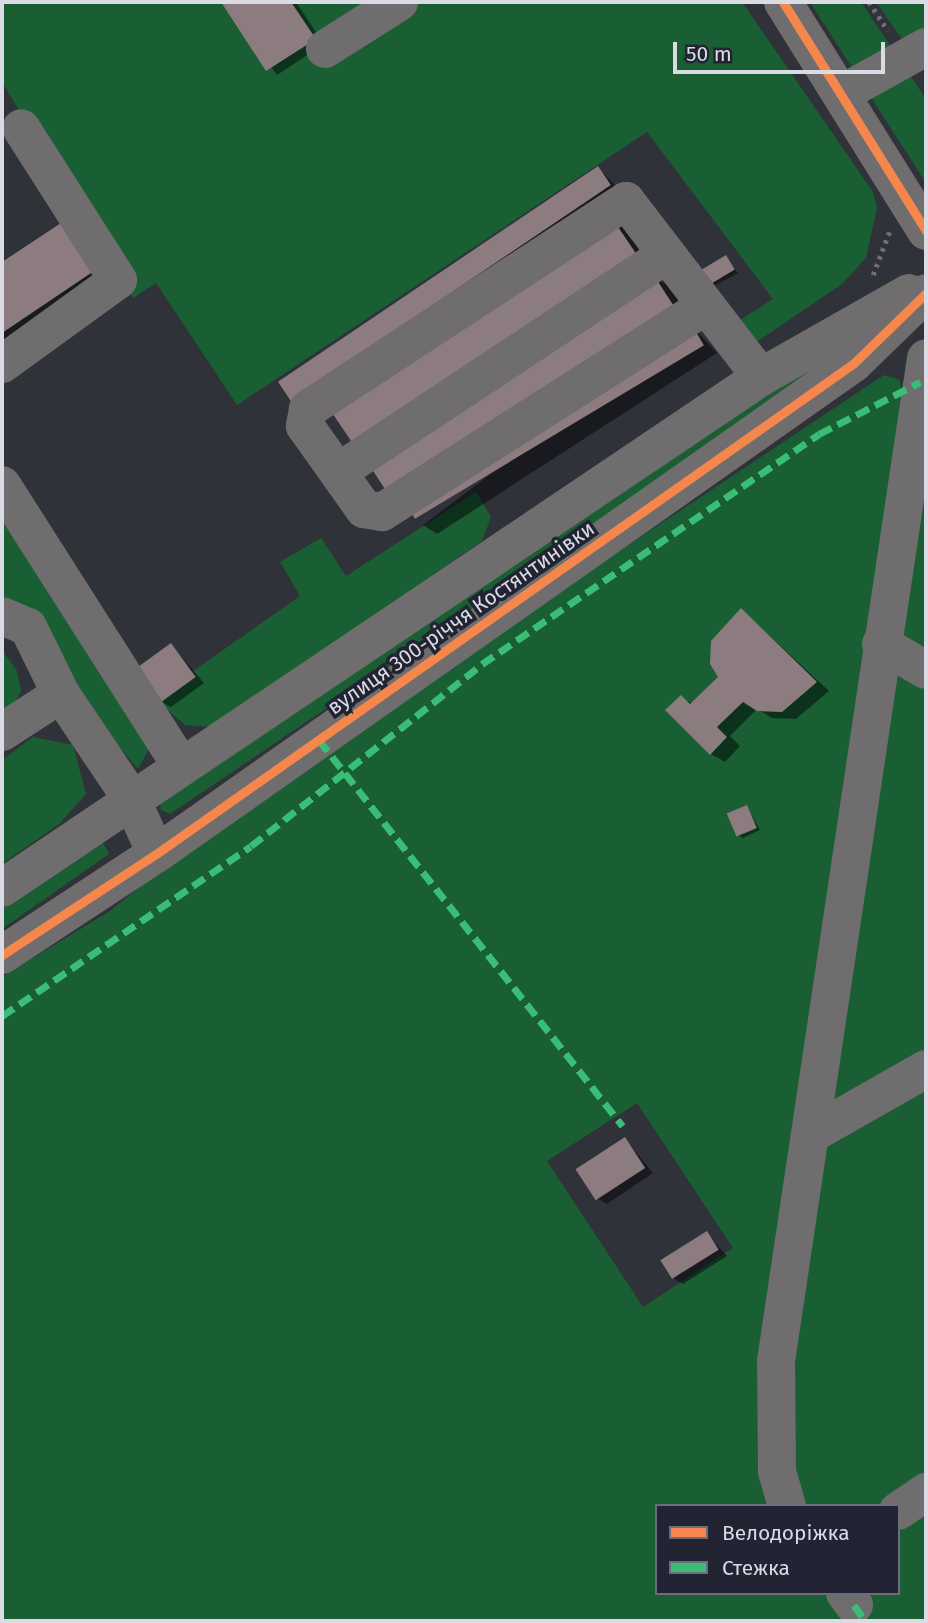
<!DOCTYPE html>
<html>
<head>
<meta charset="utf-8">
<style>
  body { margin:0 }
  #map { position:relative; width:928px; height:1623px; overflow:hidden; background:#30323a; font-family:"Fira Sans",sans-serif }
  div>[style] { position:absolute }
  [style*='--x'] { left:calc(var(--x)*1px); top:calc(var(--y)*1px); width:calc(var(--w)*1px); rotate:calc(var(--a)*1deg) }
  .green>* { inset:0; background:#1a5f33 }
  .shadow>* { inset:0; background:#0007 }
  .building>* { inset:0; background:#8c7c7f; transform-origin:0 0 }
  .path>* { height:4.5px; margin-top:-2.25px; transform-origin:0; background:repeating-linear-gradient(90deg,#706e71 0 3.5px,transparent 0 8.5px) }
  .minor>* { height:38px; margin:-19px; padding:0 19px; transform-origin:19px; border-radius:19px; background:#6f6d6e }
  .quiet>* { height:7px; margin-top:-3.5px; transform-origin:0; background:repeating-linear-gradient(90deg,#3abd76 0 14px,transparent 0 21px) }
  .cycleway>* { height:9px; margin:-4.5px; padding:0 4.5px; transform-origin:4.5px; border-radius:4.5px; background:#f5874c }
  span { translate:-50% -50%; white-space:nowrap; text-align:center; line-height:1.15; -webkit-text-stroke:7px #232433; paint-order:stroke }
  .street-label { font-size:21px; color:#dadbe5 }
  .frame { position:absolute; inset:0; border:4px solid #dadbe5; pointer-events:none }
  .legend { position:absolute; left:655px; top:1504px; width:245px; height:91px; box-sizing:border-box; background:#232433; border:2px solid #6c6d7a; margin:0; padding:9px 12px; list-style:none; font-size:21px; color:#dadbe5 }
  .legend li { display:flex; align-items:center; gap:14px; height:35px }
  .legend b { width:35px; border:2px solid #6c6d7a }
  .scale { position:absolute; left:673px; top:42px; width:212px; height:32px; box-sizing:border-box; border:4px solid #dadbe5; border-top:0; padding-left:9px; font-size:21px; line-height:24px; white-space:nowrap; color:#dadbe5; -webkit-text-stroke:5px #232433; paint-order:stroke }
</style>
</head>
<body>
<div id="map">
  <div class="green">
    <i style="clip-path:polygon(2px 2px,742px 2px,873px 192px,877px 208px,866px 258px,842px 284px,755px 343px,734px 324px,773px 299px,647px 132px,237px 405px,156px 283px,133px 298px,2px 82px)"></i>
    <i style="clip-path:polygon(810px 2px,861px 2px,926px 99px,926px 183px)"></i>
    <i style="clip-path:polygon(876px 2px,926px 2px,926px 35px,908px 48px)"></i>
    <i style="clip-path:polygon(844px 344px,709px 450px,170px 814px,161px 810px,160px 802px)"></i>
    <i style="clip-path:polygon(evenodd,884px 375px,900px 380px,902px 399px,758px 1425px,760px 1473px,776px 1506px,657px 1506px,657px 1593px,831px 1593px,851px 1621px,2px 1621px,2px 977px,110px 911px,187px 848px,465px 654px,884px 375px,637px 1103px,733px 1248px,643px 1307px,547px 1161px,637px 1103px)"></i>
    <i style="clip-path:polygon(926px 403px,926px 1621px,861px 1621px,851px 1593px,898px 1593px,898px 1506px,792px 1506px,785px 1444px,818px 1163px)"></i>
    <i style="clip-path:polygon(476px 492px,491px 517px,482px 541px,212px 727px,185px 725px,160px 703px,196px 677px,192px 672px,300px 596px,280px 562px,321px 538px,346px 576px)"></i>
    <i style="clip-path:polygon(2px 509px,151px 745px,138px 769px,2px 610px)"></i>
    <i style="clip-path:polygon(2px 650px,17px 671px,21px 691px,2px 730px)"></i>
    <i style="clip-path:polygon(33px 737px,73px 745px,86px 794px,59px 824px,2px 864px,2px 760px)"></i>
    <i style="clip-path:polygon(102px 841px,109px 854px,2px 929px,2px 907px)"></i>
  </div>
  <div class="shadow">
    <i style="clip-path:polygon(223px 2px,296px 2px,324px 44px,277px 75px)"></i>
    <i style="clip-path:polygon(598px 168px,624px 194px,304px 404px,290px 396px)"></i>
    <i style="clip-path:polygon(612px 220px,631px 231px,654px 266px,370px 451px)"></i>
    <i style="clip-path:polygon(61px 225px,107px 280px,2px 350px,2px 264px)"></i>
    <i style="clip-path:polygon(726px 257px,738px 273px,714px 286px,710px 284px)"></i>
    <i style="clip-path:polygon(653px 276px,671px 287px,690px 316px,407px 502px)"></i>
    <i style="clip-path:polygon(690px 324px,717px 353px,437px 534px,423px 525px)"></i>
    <i style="clip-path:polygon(742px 610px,829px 691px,796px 719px,772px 718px,757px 709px,730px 736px,740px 746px,725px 762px,711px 754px,681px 697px,693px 704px,720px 677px)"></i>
    <i style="clip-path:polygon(171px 645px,204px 683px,171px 707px,162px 702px)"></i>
    <i style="clip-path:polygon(747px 807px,760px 830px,743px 838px,738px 835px)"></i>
    <i style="clip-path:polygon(625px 1139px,653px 1173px,607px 1204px,597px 1198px)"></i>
    <i style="clip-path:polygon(707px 1234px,727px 1256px,683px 1284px,674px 1279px)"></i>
  </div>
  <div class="building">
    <i style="clip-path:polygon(221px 2px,291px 2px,316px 39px,266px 71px)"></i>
    <i style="left:598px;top:166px;width:23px;height:386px;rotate:56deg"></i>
    <i style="left:612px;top:218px;width:45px;height:341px;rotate:56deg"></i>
    <i style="clip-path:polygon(61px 223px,94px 271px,2px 333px,2px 262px)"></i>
    <i style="left:726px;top:255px;width:17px;height:31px;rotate:59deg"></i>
    <i style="left:653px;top:274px;width:37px;height:342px;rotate:57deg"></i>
    <i style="left:690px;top:322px;width:27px;height:337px;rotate:59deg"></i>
    <i style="clip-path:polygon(741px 608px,817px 682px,782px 712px,757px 711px,743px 702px,717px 727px,727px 737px,710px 755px,665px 710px,681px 695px,690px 704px,718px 677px,710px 664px,711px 641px)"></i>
    <i style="left:171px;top:643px;width:42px;height:43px;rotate:54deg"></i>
    <i style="left:747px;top:805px;width:25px;height:22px;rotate:67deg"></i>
    <i style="left:625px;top:1137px;width:37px;height:59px;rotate:57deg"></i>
    <i style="left:707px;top:1231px;width:22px;height:55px;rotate:58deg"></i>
  </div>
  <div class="path">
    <i style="--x:869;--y:2;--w:34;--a:56"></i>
    <i style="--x:873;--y:275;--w:48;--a:-69.3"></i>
  </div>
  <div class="minor">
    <i style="--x:783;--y:2;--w:270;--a:58"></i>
    <i style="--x:325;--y:49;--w:88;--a:-32.4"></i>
    <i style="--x:843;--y:93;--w:95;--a:-29"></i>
    <i style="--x:704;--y:307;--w:382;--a:147.5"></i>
    <i style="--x:382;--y:512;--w:18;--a:-171"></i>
    <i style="--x:364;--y:509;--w:102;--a:-125.4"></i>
    <i style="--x:305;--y:426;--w:17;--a:-80"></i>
    <i style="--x:308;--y:409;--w:380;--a:-33.2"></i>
    <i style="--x:626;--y:201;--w:222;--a:52.5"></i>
    <i style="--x:2;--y:364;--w:143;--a:-35.9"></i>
    <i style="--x:118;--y:280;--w:180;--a:-122.5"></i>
    <i style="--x:338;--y:472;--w:393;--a:-33.5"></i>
    <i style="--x:2;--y:485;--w:333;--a:57.5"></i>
    <i style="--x:2;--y:616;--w:28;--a:23"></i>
    <i style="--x:28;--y:627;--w:75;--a:63.8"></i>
    <i style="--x:61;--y:694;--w:125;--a:56.1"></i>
    <i style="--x:131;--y:798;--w:61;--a:65.9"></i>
    <i style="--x:881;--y:644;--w:52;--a:30"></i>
    <i style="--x:2;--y:732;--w:70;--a:-32.8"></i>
    <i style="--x:2;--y:888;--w:915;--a:-33.95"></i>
    <i style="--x:761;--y:377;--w:170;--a:-29.6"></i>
    <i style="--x:2;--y:955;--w:184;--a:-33.3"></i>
    <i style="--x:156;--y:854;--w:853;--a:-35.12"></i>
    <i style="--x:854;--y:363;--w:100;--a:-44.2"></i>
    <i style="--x:815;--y:1132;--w:128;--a:-29.6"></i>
    <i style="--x:787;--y:1506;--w:36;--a:-106"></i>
    <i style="--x:777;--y:1471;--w:110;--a:-90.5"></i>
    <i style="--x:776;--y:1361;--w:1014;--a:-81.49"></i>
    <i style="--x:898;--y:1511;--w:34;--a:-34"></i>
    <i style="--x:845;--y:1593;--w:15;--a:53"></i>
  </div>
  <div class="quiet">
    <i style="--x:319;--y:740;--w:491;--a:51.8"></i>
    <i style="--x:2;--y:1016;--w:301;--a:-34.3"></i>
    <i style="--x:251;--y:846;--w:294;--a:-38.2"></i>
    <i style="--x:482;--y:664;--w:408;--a:-34.3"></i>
    <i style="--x:819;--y:434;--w:114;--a:-27.2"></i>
    <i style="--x:854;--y:1605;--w:19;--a:55"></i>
  </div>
  <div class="cycleway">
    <i style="--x:783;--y:2;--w:270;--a:58"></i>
    <i style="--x:2;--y:955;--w:184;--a:-33.3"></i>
    <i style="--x:156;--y:854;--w:853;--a:-35.12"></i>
    <i style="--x:854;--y:363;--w:100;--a:-44.2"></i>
  </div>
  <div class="street-label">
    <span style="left:461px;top:618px;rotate:-35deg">вулиця 300-річчя Костянтинівки</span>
  </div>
  <div class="frame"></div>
  <ul class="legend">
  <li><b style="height:9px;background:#f5874c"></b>Велодоріжка</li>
  <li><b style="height:9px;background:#3abd76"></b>Стежка</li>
  </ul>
  <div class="scale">50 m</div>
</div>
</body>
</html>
